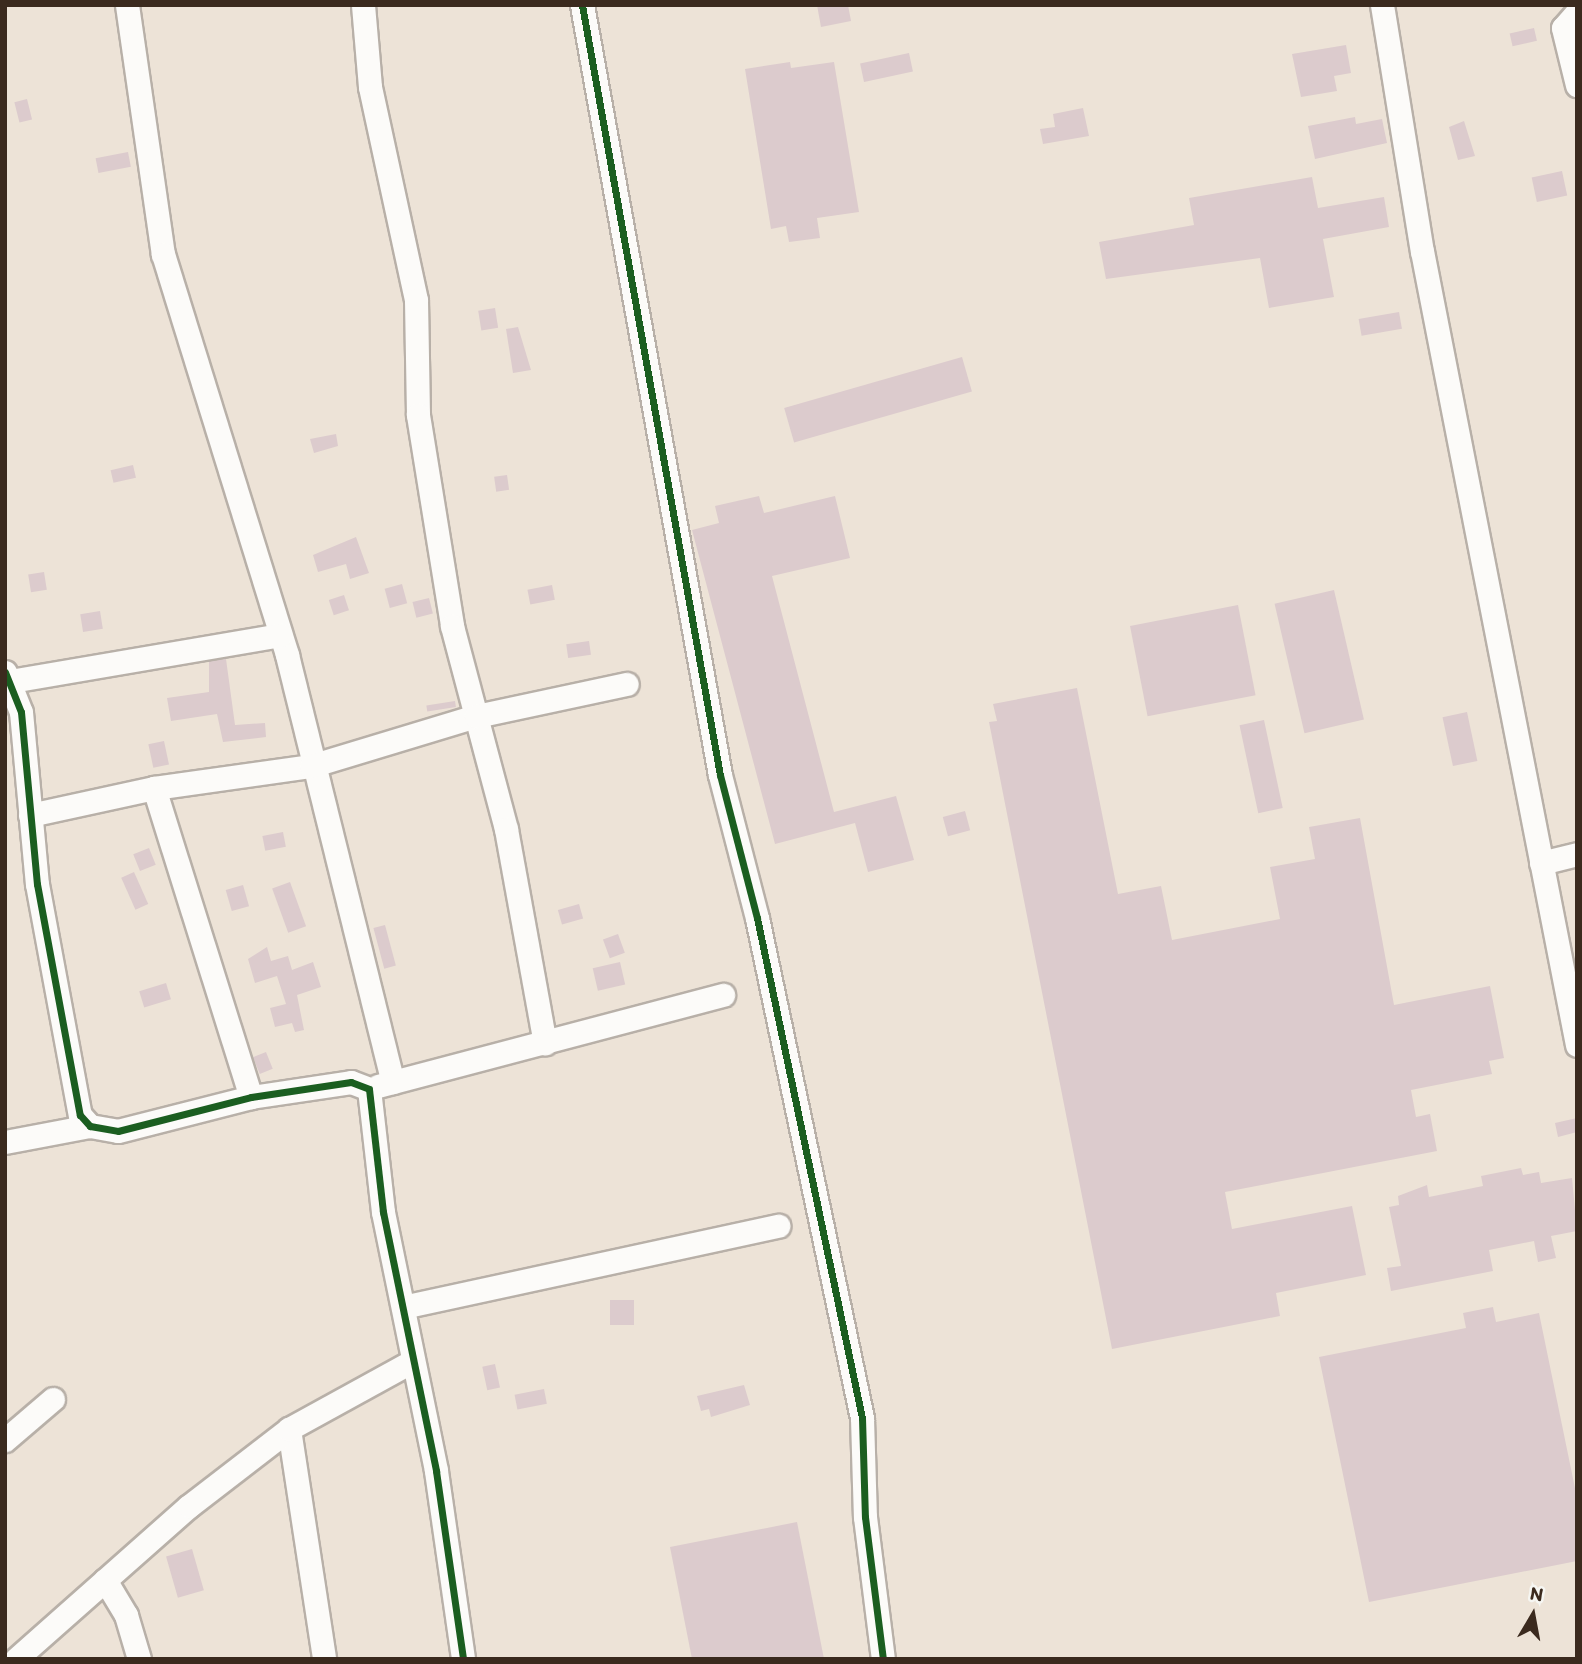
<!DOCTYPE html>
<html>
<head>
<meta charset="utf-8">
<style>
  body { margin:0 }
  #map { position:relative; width:1582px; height:1664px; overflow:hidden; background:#ede3d7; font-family:Itim,sans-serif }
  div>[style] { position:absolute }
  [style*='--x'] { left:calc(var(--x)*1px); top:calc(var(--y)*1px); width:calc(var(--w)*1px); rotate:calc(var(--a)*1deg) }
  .building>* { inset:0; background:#dccbcd; transform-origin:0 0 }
  .roads { filter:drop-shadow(2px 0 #b8b0a8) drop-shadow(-2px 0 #b8b0a8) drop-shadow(0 2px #b8b0a8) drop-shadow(0 -2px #b8b0a8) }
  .minor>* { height:23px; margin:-11.5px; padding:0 11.5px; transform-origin:11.5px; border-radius:11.5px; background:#fcfbf9 }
  .cycleway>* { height:7px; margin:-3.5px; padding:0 3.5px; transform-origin:3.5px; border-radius:3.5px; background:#1b5e20 }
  span { translate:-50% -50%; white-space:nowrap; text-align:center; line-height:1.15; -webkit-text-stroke:5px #f6f6f2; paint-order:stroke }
  .frame { position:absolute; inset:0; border:7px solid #3b2a1e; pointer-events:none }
  .north { position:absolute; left:1498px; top:1580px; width:70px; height:70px; -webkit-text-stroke:5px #f6f6f2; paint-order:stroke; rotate:10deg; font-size:19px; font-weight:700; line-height:28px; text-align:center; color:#3b2a1e }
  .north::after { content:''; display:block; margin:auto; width:24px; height:32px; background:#3b2a1e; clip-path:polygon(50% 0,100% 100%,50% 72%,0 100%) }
</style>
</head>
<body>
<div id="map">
  <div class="building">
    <i style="clip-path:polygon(817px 5px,848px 5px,851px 21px,821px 27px)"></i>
    <i style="left:1534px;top:28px;width:13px;height:25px;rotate:77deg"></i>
    <i style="clip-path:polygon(1346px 45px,1351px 73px,1334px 76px,1337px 91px,1301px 97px,1292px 54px)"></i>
    <i style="left:909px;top:53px;width:19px;height:50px;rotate:78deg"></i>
    <i style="clip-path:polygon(790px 62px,791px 68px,834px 62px,859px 212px,817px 218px,820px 238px,789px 242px,786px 226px,771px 229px,745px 69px)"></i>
    <i style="left:27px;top:99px;width:21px;height:13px;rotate:76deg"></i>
    <i style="clip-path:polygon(1083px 108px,1089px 136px,1043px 144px,1040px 129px,1055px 127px,1053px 114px)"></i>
    <i style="clip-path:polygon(1355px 117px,1356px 124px,1382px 119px,1387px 143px,1315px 159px,1308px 126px)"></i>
    <i style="clip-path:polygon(1464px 121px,1475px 156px,1458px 160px,1449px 127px)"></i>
    <i style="left:128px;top:152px;width:15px;height:33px;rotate:79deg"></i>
    <i style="left:1562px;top:171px;width:25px;height:31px;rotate:78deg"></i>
    <i style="clip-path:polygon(1312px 177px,1318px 208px,1384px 197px,1389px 227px,1323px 239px,1334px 297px,1269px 308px,1260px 258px,1106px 279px,1099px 242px,1194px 225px,1189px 198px)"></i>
    <i style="left:495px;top:308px;width:20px;height:17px;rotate:81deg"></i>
    <i style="left:1399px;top:312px;width:17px;height:41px;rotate:80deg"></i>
    <i style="clip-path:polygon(518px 327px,531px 370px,513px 373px,506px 329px)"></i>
    <i style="left:962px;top:357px;width:36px;height:185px;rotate:74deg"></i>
    <i style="clip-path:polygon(336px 434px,338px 446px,314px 453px,310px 439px)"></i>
    <i style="left:133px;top:465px;width:13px;height:23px;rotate:77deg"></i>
    <i style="left:507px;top:475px;width:15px;height:13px;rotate:82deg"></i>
    <i style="clip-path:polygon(759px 496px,764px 513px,835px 496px,850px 558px,772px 576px,834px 812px,896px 796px,914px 860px,868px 872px,855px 823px,775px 844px,692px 530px,719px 523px,715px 506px)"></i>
    <i style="clip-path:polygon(356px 537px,369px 573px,350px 579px,346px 564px,318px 572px,313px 555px)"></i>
    <i style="left:44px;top:572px;width:18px;height:16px;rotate:81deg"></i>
    <i style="left:402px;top:584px;width:20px;height:18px;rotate:75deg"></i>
    <i style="left:552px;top:585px;width:15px;height:25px;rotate:79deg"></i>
    <i style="left:1334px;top:590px;width:133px;height:61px;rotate:77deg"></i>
    <i style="left:344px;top:595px;width:16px;height:16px;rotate:72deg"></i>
    <i style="left:429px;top:598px;width:16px;height:17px;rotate:76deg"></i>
    <i style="left:1238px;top:605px;width:92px;height:110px;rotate:79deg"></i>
    <i style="left:100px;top:611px;width:18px;height:20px;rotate:81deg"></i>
    <i style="left:589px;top:641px;width:14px;height:23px;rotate:82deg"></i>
    <i style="clip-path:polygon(226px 659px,235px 725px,265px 723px,266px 737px,223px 742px,217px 714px,171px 721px,167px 698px,209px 692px,209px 661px)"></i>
    <i style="clip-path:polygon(1077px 688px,1118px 894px,1161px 886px,1172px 940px,1280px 919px,1270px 867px,1315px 859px,1309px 827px,1360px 818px,1394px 1005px,1490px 986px,1504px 1058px,1489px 1061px,1492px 1074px,1411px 1090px,1416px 1117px,1430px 1114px,1437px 1151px,1225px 1192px,1232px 1229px,1352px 1206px,1366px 1275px,1276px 1293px,1280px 1316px,1112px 1349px,989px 722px,997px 721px,993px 704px)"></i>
    <i style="left:455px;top:701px;width:6px;height:29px;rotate:81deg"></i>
    <i style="left:1467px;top:712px;width:50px;height:25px;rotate:78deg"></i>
    <i style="left:1264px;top:720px;width:90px;height:25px;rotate:78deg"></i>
    <i style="left:164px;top:741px;width:24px;height:16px;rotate:78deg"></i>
    <i style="left:965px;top:811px;width:20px;height:23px;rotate:75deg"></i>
    <i style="left:283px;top:832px;width:15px;height:21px;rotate:79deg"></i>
    <i style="left:149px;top:848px;width:18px;height:17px;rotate:68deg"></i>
    <i style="left:134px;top:872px;width:35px;height:14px;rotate:66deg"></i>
    <i style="left:290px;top:882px;width:47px;height:19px;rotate:70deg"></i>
    <i style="left:243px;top:885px;width:22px;height:18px;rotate:74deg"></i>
    <i style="left:579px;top:904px;width:15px;height:22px;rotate:74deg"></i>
    <i style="left:385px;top:925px;width:42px;height:12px;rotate:75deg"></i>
    <i style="left:618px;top:934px;width:20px;height:16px;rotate:70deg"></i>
    <i style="clip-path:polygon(267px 947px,271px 961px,288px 956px,292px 970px,313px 962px,321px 987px,297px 995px,304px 1030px,295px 1032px,292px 1023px,275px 1027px,270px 1008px,286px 1004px,277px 976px,255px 983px,248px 959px)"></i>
    <i style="left:620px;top:962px;width:23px;height:28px;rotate:77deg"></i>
    <i style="left:166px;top:983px;width:17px;height:28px;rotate:73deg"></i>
    <i style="left:266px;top:1052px;width:18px;height:14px;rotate:68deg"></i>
    <i style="clip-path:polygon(1577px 1118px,1577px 1132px,1558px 1137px,1555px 1123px)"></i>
    <i style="clip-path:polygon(1521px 1168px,1523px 1175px,1539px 1172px,1541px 1183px,1572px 1178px,1577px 1231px,1551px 1236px,1556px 1258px,1538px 1262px,1534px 1241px,1489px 1250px,1493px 1271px,1391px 1291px,1387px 1268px,1401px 1266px,1389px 1207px,1399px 1205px,1398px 1196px,1427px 1185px,1429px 1197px,1483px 1186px,1481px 1176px)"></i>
    <i style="left:634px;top:1300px;width:25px;height:24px;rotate:90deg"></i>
    <i style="clip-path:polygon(1493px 1307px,1496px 1322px,1539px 1313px,1577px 1498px,1577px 1561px,1369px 1602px,1319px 1357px,1466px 1328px,1463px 1313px)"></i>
    <i style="left:495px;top:1364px;width:24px;height:13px;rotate:78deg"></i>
    <i style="clip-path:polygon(744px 1385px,750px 1405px,711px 1417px,709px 1409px,701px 1411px,697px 1396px)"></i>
    <i style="left:544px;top:1389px;width:15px;height:30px;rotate:79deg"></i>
    <i style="clip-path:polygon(797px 1522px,824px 1659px,692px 1659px,670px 1547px)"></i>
    <i style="left:192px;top:1549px;width:43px;height:27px;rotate:74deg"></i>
  </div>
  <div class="roads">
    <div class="minor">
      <i style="--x:127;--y:5;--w:252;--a:81.8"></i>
      <i style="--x:163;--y:254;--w:420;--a:72.8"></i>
      <i style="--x:287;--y:655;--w:440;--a:76.1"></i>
      <i style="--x:363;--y:5;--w:82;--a:85.1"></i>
      <i style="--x:370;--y:87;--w:218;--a:77.8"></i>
      <i style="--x:416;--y:300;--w:115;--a:89"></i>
      <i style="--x:418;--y:415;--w:214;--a:80.8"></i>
      <i style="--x:452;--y:626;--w:210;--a:75.1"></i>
      <i style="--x:506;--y:829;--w:218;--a:79.7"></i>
      <i style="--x:582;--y:5;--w:782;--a:79.84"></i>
      <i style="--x:720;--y:775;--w:148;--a:75.5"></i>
      <i style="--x:757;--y:918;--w:511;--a:78.14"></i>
      <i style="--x:862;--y:1418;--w:99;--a:88.3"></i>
      <i style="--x:865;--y:1517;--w:143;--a:82.8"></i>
      <i style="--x:1382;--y:5;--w:249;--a:80.8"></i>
      <i style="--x:1422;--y:251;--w:809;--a:78.95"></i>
      <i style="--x:1577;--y:12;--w:21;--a:131"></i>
      <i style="--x:1563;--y:28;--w:59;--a:76.2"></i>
      <i style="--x:5;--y:672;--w:43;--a:68.2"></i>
      <i style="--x:21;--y:712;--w:173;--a:84.7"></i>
      <i style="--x:37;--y:884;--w:235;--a:79.5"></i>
      <i style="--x:80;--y:1115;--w:15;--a:48"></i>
      <i style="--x:90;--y:1126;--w:28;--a:10"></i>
      <i style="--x:118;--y:1131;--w:137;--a:-14.3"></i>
      <i style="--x:251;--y:1097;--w:101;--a:-8.5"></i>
      <i style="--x:351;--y:1082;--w:19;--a:21"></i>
      <i style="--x:369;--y:1089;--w:124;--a:83.5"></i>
      <i style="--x:383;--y:1212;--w:264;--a:78.4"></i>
      <i style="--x:436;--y:1471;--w:190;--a:81.8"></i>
      <i style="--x:5;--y:682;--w:279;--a:-9.7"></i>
      <i style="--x:154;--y:788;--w:324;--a:72.6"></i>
      <i style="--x:30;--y:815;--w:127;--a:-12.3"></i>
      <i style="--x:154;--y:788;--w:159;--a:-8"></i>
      <i style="--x:311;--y:766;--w:172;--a:-16.9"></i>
      <i style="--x:476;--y:716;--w:154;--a:-12"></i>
      <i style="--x:1541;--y:863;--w:37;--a:-14"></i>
      <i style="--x:378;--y:1086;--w:357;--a:-14.8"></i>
      <i style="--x:5;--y:1142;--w:86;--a:-10.7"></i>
      <i style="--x:407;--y:1306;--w:380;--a:-12.2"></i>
      <i style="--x:289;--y:1429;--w:233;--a:81.3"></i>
      <i style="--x:5;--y:1440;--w:63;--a:-40.5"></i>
      <i style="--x:105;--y:1580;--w:41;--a:59"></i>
      <i style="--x:126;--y:1615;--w:46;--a:73.5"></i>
      <i style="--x:16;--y:1659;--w:231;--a:-41.5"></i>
      <i style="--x:189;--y:1506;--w:126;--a:-37.6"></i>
      <i style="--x:289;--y:1429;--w:139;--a:-28.8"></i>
    </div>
  </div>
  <div class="cycleway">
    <i style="--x:582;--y:5;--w:782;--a:79.84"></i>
    <i style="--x:720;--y:775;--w:148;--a:75.5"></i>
    <i style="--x:757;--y:918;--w:511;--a:78.14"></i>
    <i style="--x:862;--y:1418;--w:99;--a:88.3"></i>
    <i style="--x:865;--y:1517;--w:143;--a:82.8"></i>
    <i style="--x:5;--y:672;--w:43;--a:68.2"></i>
    <i style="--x:21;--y:712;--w:173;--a:84.7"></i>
    <i style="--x:37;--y:884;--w:235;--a:79.5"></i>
    <i style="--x:80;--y:1115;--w:15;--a:48"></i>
    <i style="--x:90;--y:1126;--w:28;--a:10"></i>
    <i style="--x:118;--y:1131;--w:137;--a:-14.3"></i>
    <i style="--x:251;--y:1097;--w:101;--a:-8.5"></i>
    <i style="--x:351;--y:1082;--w:19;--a:21"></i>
    <i style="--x:369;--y:1089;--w:124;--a:83.5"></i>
    <i style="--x:383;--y:1212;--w:264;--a:78.4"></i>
    <i style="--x:436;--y:1471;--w:190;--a:81.8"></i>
  </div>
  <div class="frame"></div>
  <div class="north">N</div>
</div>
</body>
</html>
